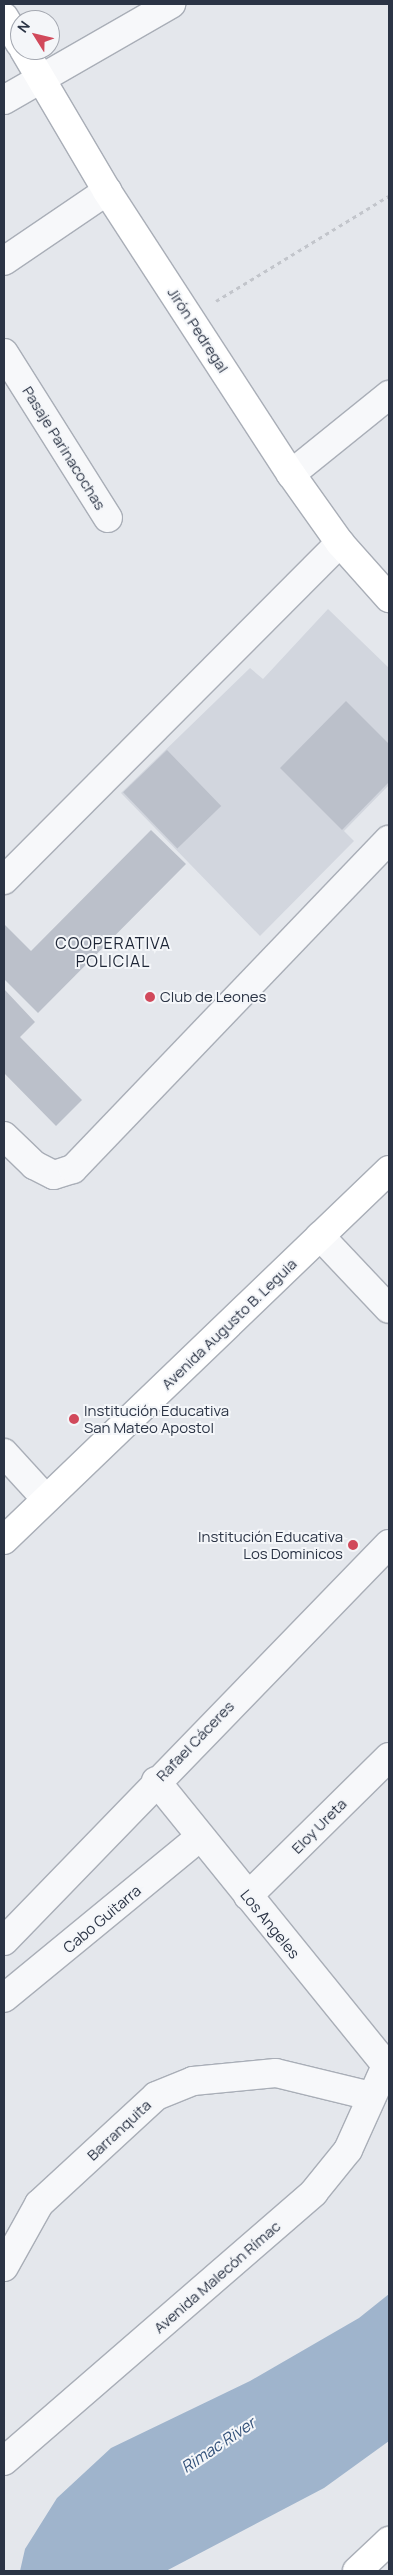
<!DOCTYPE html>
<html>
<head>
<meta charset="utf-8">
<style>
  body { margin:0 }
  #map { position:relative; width:393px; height:2575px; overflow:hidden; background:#e4e7ec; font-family:Manrope,sans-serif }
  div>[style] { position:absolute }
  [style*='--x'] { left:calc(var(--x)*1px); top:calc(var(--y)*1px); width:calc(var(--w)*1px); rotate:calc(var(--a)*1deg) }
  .built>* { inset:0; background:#d2d6de }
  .water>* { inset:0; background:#9fb4cc }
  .building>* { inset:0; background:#bbc0ca; transform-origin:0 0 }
  .path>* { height:3px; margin-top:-1.5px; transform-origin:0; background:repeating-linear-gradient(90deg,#c2c5cb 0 4px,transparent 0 8px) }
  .roads { filter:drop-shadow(1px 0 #a9aeb7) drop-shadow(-1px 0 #a9aeb7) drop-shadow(0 1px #a9aeb7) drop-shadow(0 -1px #a9aeb7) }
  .street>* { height:28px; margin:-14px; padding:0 14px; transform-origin:14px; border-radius:14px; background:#f7f8fa }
  .secondary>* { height:28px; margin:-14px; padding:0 14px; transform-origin:14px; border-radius:14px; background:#fff }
  .highway>* { height:28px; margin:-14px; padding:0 14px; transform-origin:14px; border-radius:14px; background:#fff }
  .dots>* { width:14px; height:14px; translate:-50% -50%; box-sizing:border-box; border:2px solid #f4f6f9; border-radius:50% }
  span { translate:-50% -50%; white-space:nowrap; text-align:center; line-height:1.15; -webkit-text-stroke:4px #f4f6f9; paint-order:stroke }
  .street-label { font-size:15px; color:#2b3445 }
  .poi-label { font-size:15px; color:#2b3445 }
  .left { translate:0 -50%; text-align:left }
  .right { translate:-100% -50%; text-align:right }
  .neighbourhood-label { font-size:16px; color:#1d2536; letter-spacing:1px }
  .water-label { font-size:16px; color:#34527a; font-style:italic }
  .frame { position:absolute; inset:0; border:5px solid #2b3445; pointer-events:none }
  .north { position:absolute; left:10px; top:10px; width:50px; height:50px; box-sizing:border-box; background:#f4f6f9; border:1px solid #a4a8b1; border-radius:50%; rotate:306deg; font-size:14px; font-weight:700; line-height:20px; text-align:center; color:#2b3445 }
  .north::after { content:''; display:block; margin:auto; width:18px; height:22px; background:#d1495b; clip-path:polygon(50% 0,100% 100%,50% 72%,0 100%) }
</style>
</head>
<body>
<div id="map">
  <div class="built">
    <i style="clip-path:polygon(328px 609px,389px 668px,389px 785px,344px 831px,354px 841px,260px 936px,121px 793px,250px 668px,263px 679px)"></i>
  </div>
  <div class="water">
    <i style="clip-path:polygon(389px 2294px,389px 2441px,324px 2488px,166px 2571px,20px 2571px,25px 2549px,57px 2498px,111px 2448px,250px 2381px,359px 2318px)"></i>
  </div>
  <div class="building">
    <i style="clip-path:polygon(346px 701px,389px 744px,389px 782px,342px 830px,280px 768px)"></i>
    <i style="left:167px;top:750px;width:78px;height:61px;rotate:46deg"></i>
    <i style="clip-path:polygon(151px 830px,186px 864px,38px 1013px,4px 979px,4px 924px,31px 951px)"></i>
    <i style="clip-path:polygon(4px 989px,35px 1022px,20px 1037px,82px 1100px,56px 1126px,4px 1073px)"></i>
  </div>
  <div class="path">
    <i style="--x:216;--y:301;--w:202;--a:-31.3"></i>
  </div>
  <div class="roads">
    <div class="street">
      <i style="--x:4;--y:100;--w:193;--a:-29.9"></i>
      <i style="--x:4;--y:261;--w:125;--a:-34.2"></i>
      <i style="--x:4;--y:353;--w:195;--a:57.8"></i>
      <i style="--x:291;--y:474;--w:126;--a:-38.9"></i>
      <i style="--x:4;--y:880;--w:476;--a:-45.1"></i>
      <i style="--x:4;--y:1136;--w:42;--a:44"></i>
      <i style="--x:34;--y:1165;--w:22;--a:27"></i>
      <i style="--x:54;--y:1175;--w:20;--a:-18"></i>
      <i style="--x:73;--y:1169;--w:456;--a:-46.2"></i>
      <i style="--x:320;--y:1236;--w:100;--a:46.6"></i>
      <i style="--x:4;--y:1453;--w:62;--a:47.6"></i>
      <i style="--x:156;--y:1781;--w:365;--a:51"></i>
      <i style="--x:248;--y:1896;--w:198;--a:-44.6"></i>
      <i style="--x:4;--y:1941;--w:553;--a:-45.88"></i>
      <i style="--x:4;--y:1998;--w:252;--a:-39.4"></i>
      <i style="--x:4;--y:2267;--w:72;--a:-60.9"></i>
      <i style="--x:39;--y:2204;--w:159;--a:-42.7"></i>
      <i style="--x:156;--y:2096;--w:40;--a:-22"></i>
      <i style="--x:193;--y:2081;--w:83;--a:-5.5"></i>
      <i style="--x:276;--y:2073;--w:97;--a:13.7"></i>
      <i style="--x:4;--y:2461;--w:410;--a:-40.9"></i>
      <i style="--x:314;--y:2192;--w:54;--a:-51"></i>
      <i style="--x:348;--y:2150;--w:100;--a:-65.7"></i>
    </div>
    <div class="secondary">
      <i style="--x:4;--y:17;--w:31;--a:59"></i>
      <i style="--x:24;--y:50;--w:164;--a:59.5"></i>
      <i style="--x:107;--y:191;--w:338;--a:57"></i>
      <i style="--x:291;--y:474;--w:85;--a:54.6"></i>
      <i style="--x:340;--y:543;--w:74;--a:48.3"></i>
      <i style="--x:4;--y:1540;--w:534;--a:-43.86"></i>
    </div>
    <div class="highway">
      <i style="--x:357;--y:2571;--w:44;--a:-43.2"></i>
    </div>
  </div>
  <div class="dots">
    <i style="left:150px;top:997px;background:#d1495b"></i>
    <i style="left:74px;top:1419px;background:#d1495b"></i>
    <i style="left:353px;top:1545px;background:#d1495b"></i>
  </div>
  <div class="street-label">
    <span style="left:198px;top:330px;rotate:57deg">Jirón Pedregal</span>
    <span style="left:64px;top:448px;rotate:58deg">Pasaje Parinacochas</span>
    <span style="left:229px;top:1324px;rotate:-44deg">Avenida Augusto B. Leguia</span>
    <span style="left:195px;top:1741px;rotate:-46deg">Rafael Cáceres</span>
    <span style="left:319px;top:1826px;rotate:-45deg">Eloy Ureta</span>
    <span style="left:102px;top:1919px;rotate:-40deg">Cabo Guitarra</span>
    <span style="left:270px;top:1924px;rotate:51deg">Los Angeles</span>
    <span style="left:119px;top:2130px;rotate:-43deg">Barranquita</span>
    <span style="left:217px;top:2277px;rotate:-41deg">Avenida Malecón Rímac</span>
  </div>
  <div class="poi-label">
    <span class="left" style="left:160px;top:997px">Club de Leones</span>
    <span class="left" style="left:84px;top:1419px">Institución Educativa<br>San Mateo Apostol</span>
    <span class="right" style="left:343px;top:1545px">Institución Educativa<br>Los Dominicos</span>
  </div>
  <div class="neighbourhood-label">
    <span style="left:113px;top:952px">COOPERATIVA<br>POLICIAL</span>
  </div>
  <div class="water-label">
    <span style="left:218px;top:2445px;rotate:-34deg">Rimac River</span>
  </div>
  <div class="frame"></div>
  <div class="north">N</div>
</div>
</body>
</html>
